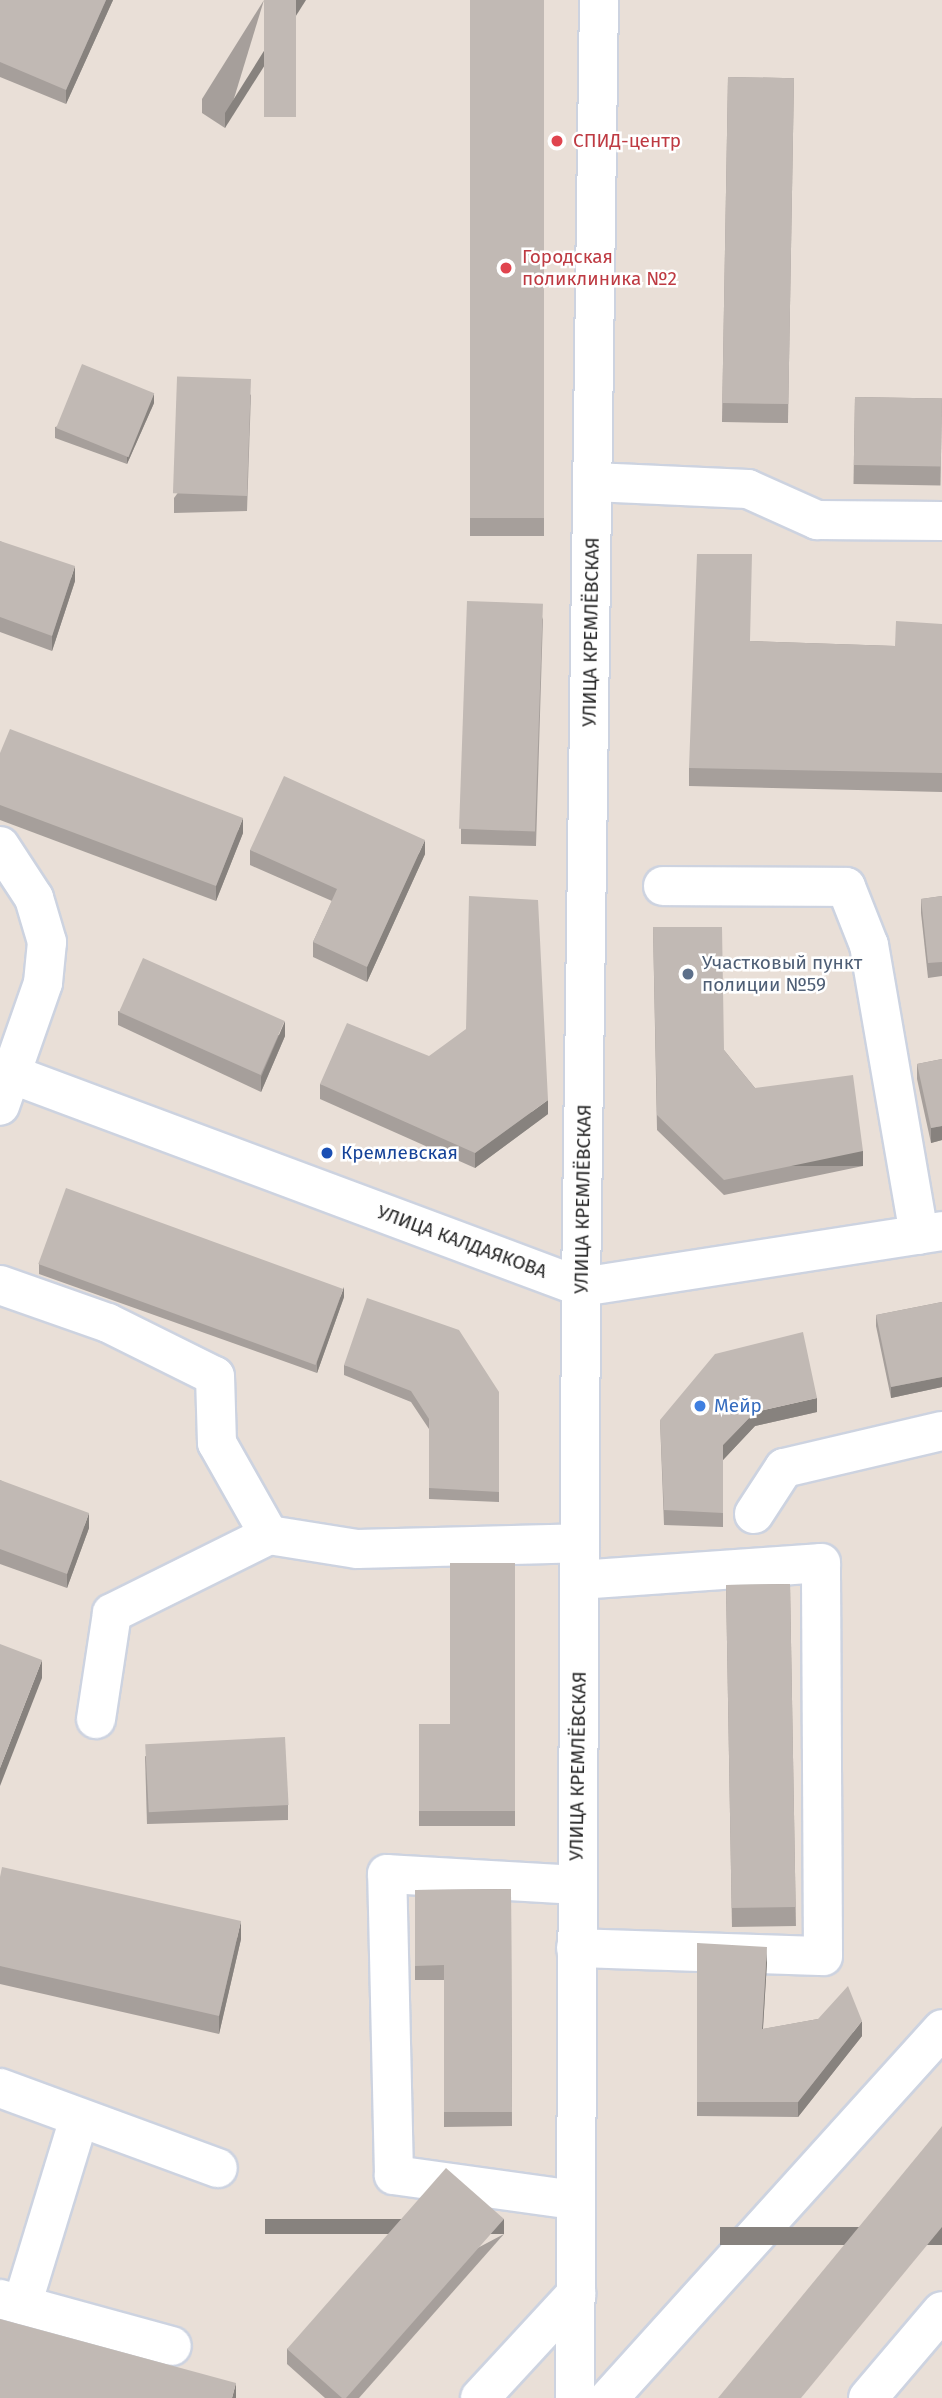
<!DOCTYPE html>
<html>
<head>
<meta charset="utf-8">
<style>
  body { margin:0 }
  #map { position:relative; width:942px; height:2398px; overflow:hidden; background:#e9dfd7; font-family:"Fira Sans",sans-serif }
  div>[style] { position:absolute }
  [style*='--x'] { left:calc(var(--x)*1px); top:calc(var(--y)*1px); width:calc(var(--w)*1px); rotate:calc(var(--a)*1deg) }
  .roads { filter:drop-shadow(2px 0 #cdd3e0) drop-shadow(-2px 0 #cdd3e0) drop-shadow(0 2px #cdd3e0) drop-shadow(0 -2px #cdd3e0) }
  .minor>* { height:38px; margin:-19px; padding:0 19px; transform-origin:19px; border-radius:19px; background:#fff }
  .wall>* { inset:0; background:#a69f9b; transform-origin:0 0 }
  .shaded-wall>* { inset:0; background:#87827e; transform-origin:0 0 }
  .building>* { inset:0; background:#c1b9b4; transform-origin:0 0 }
  .dots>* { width:19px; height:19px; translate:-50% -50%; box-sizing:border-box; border:4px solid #fff; border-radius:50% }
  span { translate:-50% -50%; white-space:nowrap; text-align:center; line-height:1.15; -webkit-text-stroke:5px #fff; paint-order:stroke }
  .health-label { font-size:19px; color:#be3a42 }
  .left { translate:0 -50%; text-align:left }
  .street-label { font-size:19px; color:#262626 }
  .service-label { font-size:19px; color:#4e5e75 }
  .transit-label { font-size:19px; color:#164399 }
  .shop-label { font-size:19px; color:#366cbe }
</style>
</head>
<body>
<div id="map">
  <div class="roads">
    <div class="minor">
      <i style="--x:593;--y:482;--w:155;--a:2.6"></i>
      <i style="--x:748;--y:489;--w:76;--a:24.2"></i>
      <i style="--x:817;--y:520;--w:125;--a:0.5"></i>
      <i style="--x:0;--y:846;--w:62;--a:56.8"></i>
      <i style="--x:34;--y:898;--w:46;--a:73.5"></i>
      <i style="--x:47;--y:942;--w:41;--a:95.6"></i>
      <i style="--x:43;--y:983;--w:130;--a:109.3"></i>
      <i style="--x:663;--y:886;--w:183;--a:0.3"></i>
      <i style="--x:846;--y:887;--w:62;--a:68.4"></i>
      <i style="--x:869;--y:945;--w:294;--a:80.2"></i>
      <i style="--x:0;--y:1070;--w:620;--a:20.48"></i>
      <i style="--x:581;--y:1287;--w:365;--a:-8.8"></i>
      <i style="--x:0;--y:1285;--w:114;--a:19.4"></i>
      <i style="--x:108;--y:1323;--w:119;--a:26.4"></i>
      <i style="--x:215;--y:1376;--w:67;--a:88.3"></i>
      <i style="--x:217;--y:1443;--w:106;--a:60.5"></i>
      <i style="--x:269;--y:1535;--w:89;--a:9"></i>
      <i style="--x:357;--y:1549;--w:223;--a:-1.5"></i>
      <i style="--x:754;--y:1514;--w:55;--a:-56.9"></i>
      <i style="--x:784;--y:1468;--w:162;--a:-13.2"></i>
      <i style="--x:96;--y:1719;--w:107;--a:-81.4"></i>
      <i style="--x:112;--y:1613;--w:175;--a:-26.4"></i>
      <i style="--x:576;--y:1948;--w:247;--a:1.9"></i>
      <i style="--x:823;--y:1956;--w:393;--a:-90.3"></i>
      <i style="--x:821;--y:1563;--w:242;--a:176"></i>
      <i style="--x:0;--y:2088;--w:232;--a:20.2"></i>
      <i style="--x:574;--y:2200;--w:182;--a:-172.1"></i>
      <i style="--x:394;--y:2175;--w:301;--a:-91.3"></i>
      <i style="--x:387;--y:1874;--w:189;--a:3.3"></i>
      <i style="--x:0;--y:2299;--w:178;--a:15.3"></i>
      <i style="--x:22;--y:2305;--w:195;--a:-73"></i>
      <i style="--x:480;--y:2398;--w:142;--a:-47.3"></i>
      <i style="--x:575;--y:2398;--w:1111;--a:-89.69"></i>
      <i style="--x:581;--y:1287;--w:1287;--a:-89.2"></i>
      <i style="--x:609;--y:2398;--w:497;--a:-47.9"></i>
      <i style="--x:868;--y:2398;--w:114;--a:-49.6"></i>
    </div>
  </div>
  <div class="wall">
    <i style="clip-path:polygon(0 0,113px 0,66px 104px,0 77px)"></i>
    <i style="clip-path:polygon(264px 0,225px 128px,202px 113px,202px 99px)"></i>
    <i style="left:470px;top:0;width:74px;height:536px"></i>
    <i style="left:728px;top:77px;width:66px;height:345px;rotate:1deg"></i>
    <i style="clip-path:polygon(251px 394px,247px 511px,174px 513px,174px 498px)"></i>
    <i style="left:855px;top:397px;width:87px;height:87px;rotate:1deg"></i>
    <i style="clip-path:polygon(154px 403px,127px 464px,55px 438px,55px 427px)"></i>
    <i style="clip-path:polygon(0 541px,75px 581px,52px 651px,0 632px)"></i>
    <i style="clip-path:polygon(543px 617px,536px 846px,461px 844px,461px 829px)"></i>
    <i style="clip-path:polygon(942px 624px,942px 792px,689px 786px,689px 768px,750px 641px,895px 646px)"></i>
    <i style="clip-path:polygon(0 753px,243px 833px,216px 901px,0 820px)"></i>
    <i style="clip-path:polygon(250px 850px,425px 854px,367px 982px,313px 957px,313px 942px,332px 901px,250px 865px)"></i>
    <i style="clip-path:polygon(942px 896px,942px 976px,928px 978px,921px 913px,921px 899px)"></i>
    <i style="clip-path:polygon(653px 927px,724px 1050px,755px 1088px,863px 1166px,724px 1195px,657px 1130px)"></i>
    <i style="clip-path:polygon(118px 1011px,285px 1036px,261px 1092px,118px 1025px)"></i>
    <i style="clip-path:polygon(942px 1059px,942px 1140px,931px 1143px,917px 1079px,917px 1064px)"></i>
    <i style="clip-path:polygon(320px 1084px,548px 1114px,475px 1168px,320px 1099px)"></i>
    <i style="clip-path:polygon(39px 1264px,344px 1297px,317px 1373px,39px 1274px)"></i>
    <i style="clip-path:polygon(942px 1302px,942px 1387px,891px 1398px,876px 1326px,876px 1315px)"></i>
    <i style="clip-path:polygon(344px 1365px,499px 1392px,499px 1502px,429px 1499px,429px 1429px,411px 1402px,344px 1375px)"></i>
    <i style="clip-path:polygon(817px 1412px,755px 1426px,723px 1460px,723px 1527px,664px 1525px,660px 1420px)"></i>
    <i style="clip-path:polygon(0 1480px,89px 1528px,67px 1588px,0 1564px)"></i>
    <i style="clip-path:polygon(515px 1563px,515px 1826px,419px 1826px,419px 1724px,450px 1724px)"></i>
    <i style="left:790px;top:1584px;width:342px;height:64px;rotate:89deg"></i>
    <i style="clip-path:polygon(145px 1756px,288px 1805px,288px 1820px,147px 1824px)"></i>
    <i style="clip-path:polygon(0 1877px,241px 1939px,219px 2034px,0 1984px)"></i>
    <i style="clip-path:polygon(511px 1889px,512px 2126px,444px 2127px,444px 1980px,415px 1980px,415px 1890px)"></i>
    <i style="clip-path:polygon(697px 1943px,767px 1962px,763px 2029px,818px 2019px,862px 2036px,798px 2117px,697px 2116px)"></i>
    <i style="clip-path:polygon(504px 2234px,359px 2398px,325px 2398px,287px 2364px,287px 2349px)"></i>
  </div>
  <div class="shaded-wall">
    <i style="clip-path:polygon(106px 0,113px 0,66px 104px,66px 90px)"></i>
    <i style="clip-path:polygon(296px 0,306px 0,225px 128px,225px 113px)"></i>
    <i style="clip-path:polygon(154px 393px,154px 403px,127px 464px,127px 454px)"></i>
    <i style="clip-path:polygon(75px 566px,75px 581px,52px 651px,52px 636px)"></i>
    <i style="clip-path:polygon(243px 818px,243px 833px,216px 901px,216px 886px)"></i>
    <i style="clip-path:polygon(425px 840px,425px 854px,367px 982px,367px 967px)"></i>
    <i style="clip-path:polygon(285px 1021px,285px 1036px,261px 1092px,261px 1077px)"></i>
    <i style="clip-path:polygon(548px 1100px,548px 1114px,475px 1168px,475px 1153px)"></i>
    <i style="clip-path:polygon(942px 1126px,942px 1140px,931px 1143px,931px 1128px)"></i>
    <i style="left:863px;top:1151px;width:15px;height:142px;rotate:90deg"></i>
    <i style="clip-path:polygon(344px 1287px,344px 1297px,317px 1373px,317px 1362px)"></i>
    <i style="clip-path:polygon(942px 1377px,942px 1387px,891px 1398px,891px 1387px)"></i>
    <i style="clip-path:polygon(817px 1398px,817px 1412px,755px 1426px,723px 1460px,723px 1445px,755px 1412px)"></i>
    <i style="clip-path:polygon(89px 1513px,89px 1528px,67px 1588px,67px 1574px)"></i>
    <i style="clip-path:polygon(42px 1660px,42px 1678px,0 1786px,0 1768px)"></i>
    <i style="clip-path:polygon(241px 1921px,241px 1939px,219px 2034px,219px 2016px)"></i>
    <i style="clip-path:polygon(767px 1947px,767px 1962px,762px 2043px,762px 2029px)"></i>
    <i style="clip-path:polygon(862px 2021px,862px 2036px,798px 2117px,798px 2102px)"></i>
    <i style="left:504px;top:2219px;width:15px;height:239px;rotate:90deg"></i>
    <i style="left:942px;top:2227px;width:18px;height:222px;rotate:90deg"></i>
    <i style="clip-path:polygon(236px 2383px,236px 2398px,232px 2398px)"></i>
  </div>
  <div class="building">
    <i style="clip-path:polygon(0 0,106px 0,66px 90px,0 62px)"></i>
    <i style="left:264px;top:0;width:32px;height:117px"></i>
    <i style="left:470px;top:0;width:74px;height:518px"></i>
    <i style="left:728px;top:77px;width:66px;height:326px;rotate:1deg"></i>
    <i style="left:82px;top:364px;width:78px;height:69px;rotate:22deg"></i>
    <i style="left:251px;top:379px;width:117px;height:74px;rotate:92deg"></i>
    <i style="left:855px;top:397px;width:87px;height:68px;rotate:1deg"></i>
    <i style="clip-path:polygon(0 541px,75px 566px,52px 636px,0 617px)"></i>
    <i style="clip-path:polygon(697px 554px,752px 554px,750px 641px,895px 646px,896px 621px,942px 624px,942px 773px,689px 768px)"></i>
    <i style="left:467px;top:601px;width:76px;height:228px;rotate:2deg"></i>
    <i style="clip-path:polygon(10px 729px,243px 818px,216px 886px,0 805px,0 753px)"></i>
    <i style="clip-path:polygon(284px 776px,425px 840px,367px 967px,313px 942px,337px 889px,250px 850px)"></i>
    <i style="clip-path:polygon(469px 896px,538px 900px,548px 1100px,475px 1153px,320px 1084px,347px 1023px,429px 1056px,466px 1029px)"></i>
    <i style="clip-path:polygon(942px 896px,942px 962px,928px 963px,921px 899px)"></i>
    <i style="clip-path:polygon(653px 927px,722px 927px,724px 1050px,755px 1088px,853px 1075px,863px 1151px,724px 1180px,657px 1115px)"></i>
    <i style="left:143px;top:958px;width:155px;height:59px;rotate:24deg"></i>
    <i style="clip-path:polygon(942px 1059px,942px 1126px,931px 1128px,917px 1064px)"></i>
    <i style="left:66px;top:1188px;width:295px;height:81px;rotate:20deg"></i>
    <i style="clip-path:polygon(367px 1298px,459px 1330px,499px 1392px,499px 1492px,429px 1488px,429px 1419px,411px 1391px,344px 1365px)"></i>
    <i style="clip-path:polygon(942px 1302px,942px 1377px,891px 1387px,876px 1315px)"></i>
    <i style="clip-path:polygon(803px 1332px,817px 1398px,755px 1412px,723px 1445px,723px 1513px,664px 1510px,660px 1420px,715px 1354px)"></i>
    <i style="clip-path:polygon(0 1480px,89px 1513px,67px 1574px,0 1549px)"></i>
    <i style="clip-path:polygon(450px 1563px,515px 1563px,515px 1811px,419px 1811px,419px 1724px,450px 1724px)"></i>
    <i style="left:790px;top:1584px;width:323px;height:64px;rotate:89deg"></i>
    <i style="clip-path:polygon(0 1644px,42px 1660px,0 1768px)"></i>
    <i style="left:285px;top:1737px;width:68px;height:140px;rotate:87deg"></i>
    <i style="clip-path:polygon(2px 1867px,241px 1921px,219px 2016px,0 1966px,0 1877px)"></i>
    <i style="clip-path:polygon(511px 1889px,512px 2112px,444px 2112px,444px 1965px,415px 1966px,415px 1890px)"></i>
    <i style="clip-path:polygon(697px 1943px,767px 1947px,762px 2029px,818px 2019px,848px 1986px,862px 2021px,798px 2102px,697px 2102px)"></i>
    <i style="clip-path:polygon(942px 2126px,942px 2227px,801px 2398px,718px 2398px)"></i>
    <i style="clip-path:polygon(446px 2168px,504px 2219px,346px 2398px,342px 2398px,287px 2349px)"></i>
    <i style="clip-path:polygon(0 2319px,236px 2383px,232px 2398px,0 2398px)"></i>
  </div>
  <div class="dots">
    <i style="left:557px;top:141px;background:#e0444e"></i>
    <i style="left:506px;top:268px;background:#e0444e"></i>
    <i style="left:688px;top:974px;background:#5c6f8a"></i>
    <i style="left:327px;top:1153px;background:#1a4fb4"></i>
    <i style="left:700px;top:1406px;background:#3f7fe0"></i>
  </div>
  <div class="health-label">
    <span class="left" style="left:573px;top:141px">СПИД-центр</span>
    <span class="left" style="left:522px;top:268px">Городская<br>поликлиника №2</span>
  </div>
  <div class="street-label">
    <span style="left:591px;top:632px;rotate:-89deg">УЛИЦА КРЕМЛЁВСКАЯ</span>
    <span style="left:583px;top:1199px;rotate:-89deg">УЛИЦА КРЕМЛЁВСКАЯ</span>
    <span style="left:462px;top:1242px;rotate:20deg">УЛИЦА КАЛДАЯКОВА</span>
    <span style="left:578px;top:1766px;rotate:-89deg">УЛИЦА КРЕМЛЁВСКАЯ</span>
  </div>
  <div class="service-label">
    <span class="left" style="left:702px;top:974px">Участковый пункт<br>полиции №59</span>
  </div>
  <div class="transit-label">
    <span class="left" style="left:341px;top:1153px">Кремлевская</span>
  </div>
  <div class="shop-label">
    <span class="left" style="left:714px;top:1406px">Мейр</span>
  </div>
</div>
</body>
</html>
